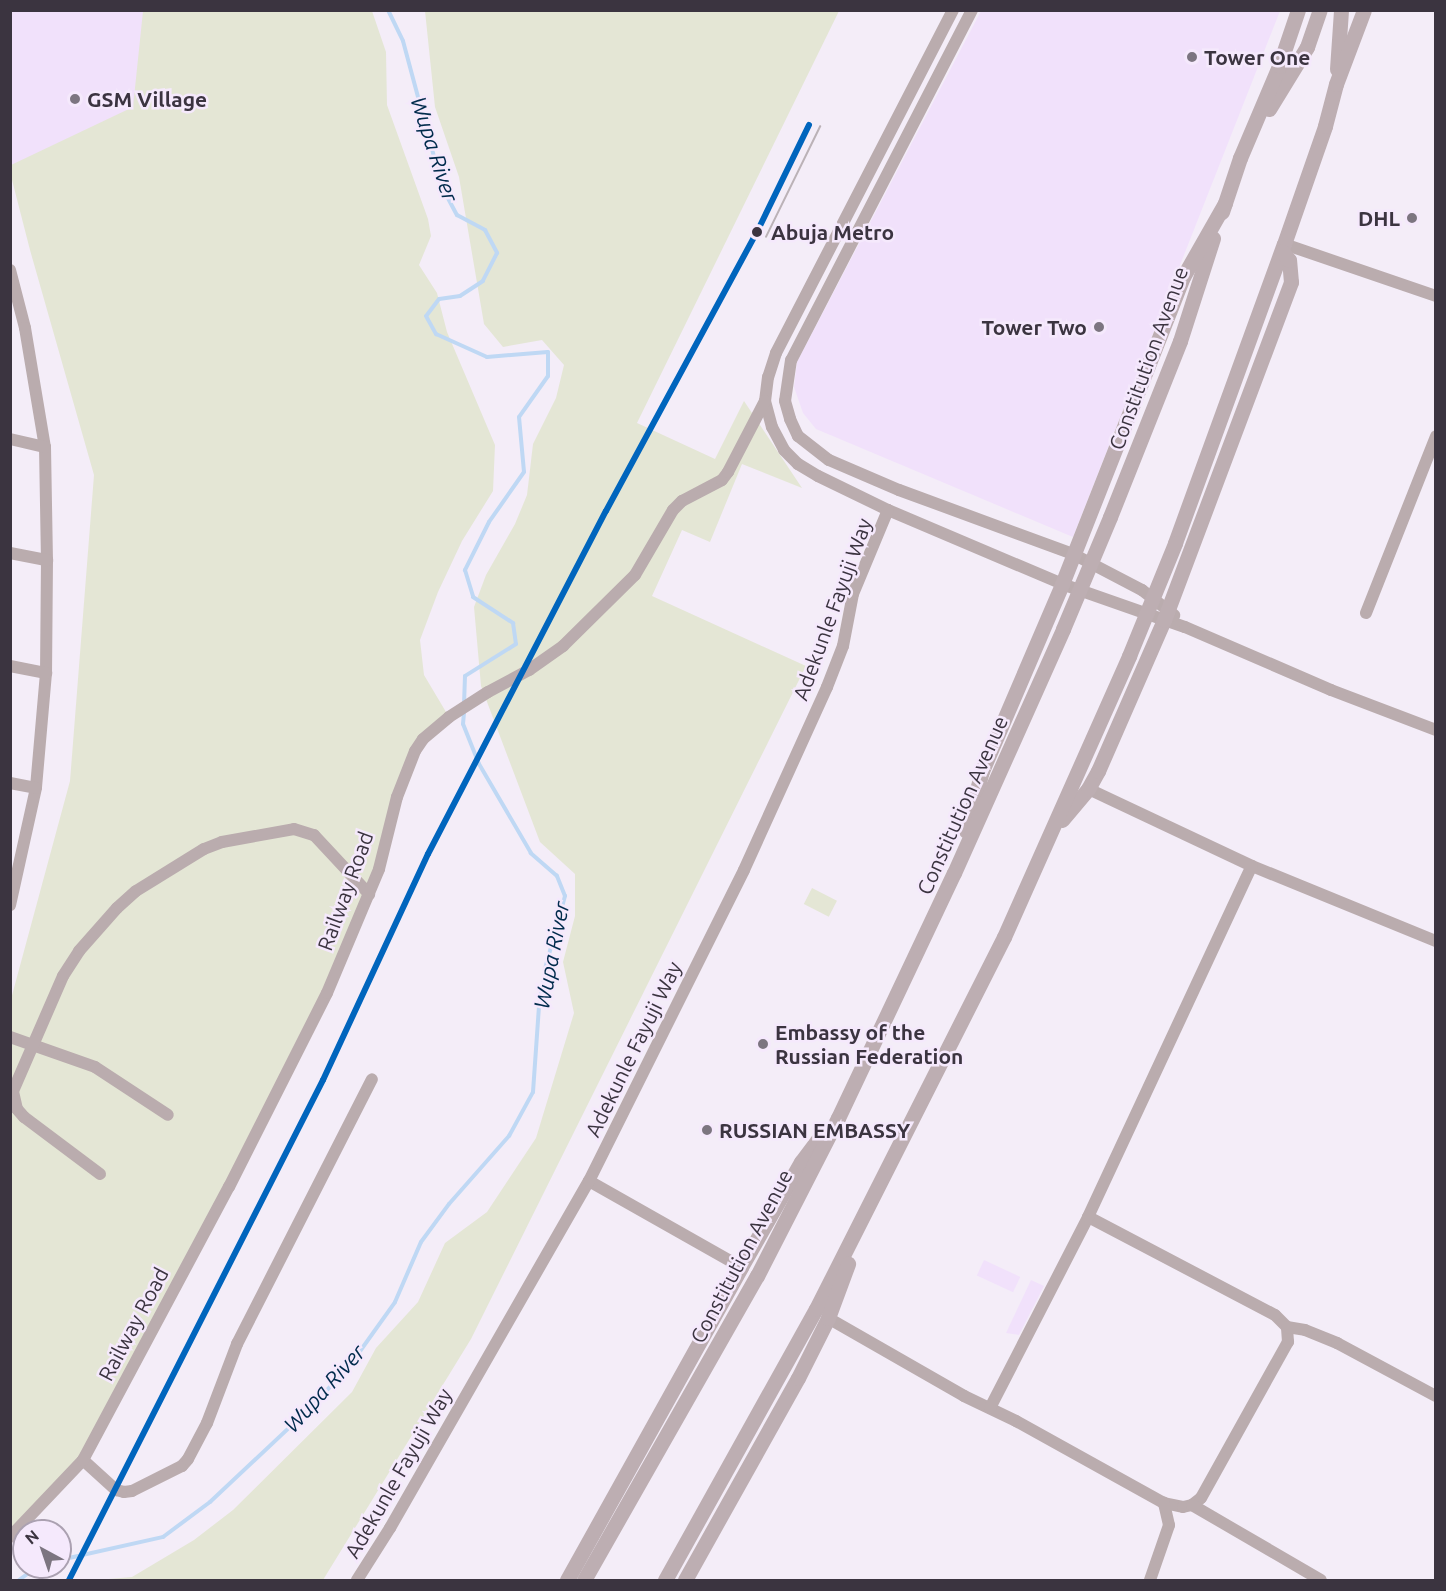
<!DOCTYPE html>
<html>
<head>
<meta charset="utf-8">
<style>
  body { margin:0 }
  #map { position:relative; width:1446px; height:1591px; overflow:hidden; background:#f4edf8; font-family:Ubuntu,sans-serif }
  div>[style] { position:absolute }
  [style*='--x'] { left:calc(var(--x)*1px); top:calc(var(--y)*1px); width:calc(var(--w)*1px); rotate:calc(var(--a)*1deg) }
  .built>* { inset:0; background:#f1e1fb; transform-origin:0 0 }
  .green>* { inset:0; background:#e4e6d5; transform-origin:0 0 }
  .stream>* { height:4px; margin:-2px; padding:0 2px; transform-origin:2px; border-radius:2px; background:#bfd8f4 }
  .minor>* { height:12px; margin:-6px; padding:0 6px; transform-origin:6px; border-radius:6px; background:#baacae }
  .major>* { height:15px; margin:-7.5px; padding:0 7.5px; transform-origin:7.5px; border-radius:7.5px; background:#bdaeb2 }
  .tram>* { height:1.5px; margin:-0.75px; padding:0 0.75px; transform-origin:0.75px; border-radius:0.75px; background:#bbb2b7 }
  .major-bridge>* { height:15px; margin:-7.5px; padding:0 7.5px; transform-origin:7.5px; border-radius:7.5px; background:#bdaeb2 }
  .rail-1>* { height:6px; margin:-3px; padding:0 3px; transform-origin:3px; border-radius:3px; background:#0065bd }
  .dots>* { width:16px; height:16px; translate:-50% -50%; box-sizing:border-box; border:3px solid #f5e9fc; border-radius:50% }
  span { translate:-50% -50%; white-space:nowrap; text-align:center; line-height:1.15; -webkit-text-stroke:5px #f5e9fc; paint-order:stroke }
  .poi-label { font-size:21px; color:#3b3440; font-weight:700 }
  .left { translate:0 -50%; text-align:left }
  .right { translate:-100% -50%; text-align:right }
  .stop-label { font-size:21px; color:#3b3440; font-weight:700 }
  .street-label { font-size:21px; color:#3b3440 }
  .water-label { font-size:22px; color:#002b4c; font-style:italic }
  .frame { position:absolute; inset:0; border:12px solid #3b3440; pointer-events:none }
  .north { position:absolute; left:12px; top:1519px; width:60px; height:60px; box-sizing:border-box; background:#f5e9fc; border:2px solid #aba1b1; border-radius:50%; rotate:320deg; font-size:16px; font-weight:700; line-height:24px; text-align:center; color:#3b3440 }
  .north::after { content:''; display:block; margin:auto; width:21px; height:27px; background:#7c7580; clip-path:polygon(50% 0,100% 100%,50% 72%,0 100%) }
</style>
</head>
<body>
<div id="map">
  <div class="built">
    <i style="clip-path:polygon(11px 11px,150px 11px,135px 127px,11px 165px)"></i>
    <i style="clip-path:polygon(981px 11px,1280px 11px,1073px 537px,816px 429px,803px 413px,794px 387px,797px 362px)"></i>
    <i style="left:984px;top:1260px;width:40px;height:17px;rotate:25deg"></i>
    <i style="clip-path:polygon(1031px 1280px,1044px 1286px,1019px 1335px,1006px 1333px)"></i>
  </div>
  <div class="green">
    <i style="clip-path:polygon(143px 11px,372px 11px,386px 52px,387px 105px,428px 219px,431px 236px,419px 265px,437px 293px,447px 332px,495px 445px,493px 491px,462px 541px,438px 592px,420px 640px,424px 675px,449px 717px,423px 739px,327px 993px,83px 1460px,11px 1537px,11px 999px,70px 781px,94px 475px,30px 250px,11px 176px,11px 165px,133px 107px)"></i>
    <i style="clip-path:polygon(425px 11px,839px 11px,637px 423px,715px 459px,744px 401px,802px 488px,742px 464px,710px 542px,682px 530px,652px 596px,806px 666px,471px 1339px,323px 1580px,97px 1580px,132px 1577px,194px 1540px,233px 1510px,352px 1392px,376px 1348px,418px 1302px,445px 1243px,487px 1212px,536px 1138px,574px 1013px,563px 962px,575px 916px,575px 874px,540px 842px,481px 686px,474px 607px,486px 575px,515px 524px,527px 495px,533px 444px,556px 398px,564px 365px,542px 340px,503px 347px,484px 324px,459px 177px,435px 107px)"></i>
    <i style="left:812px;top:888px;width:28px;height:18px;rotate:27deg"></i>
  </div>
  <div class="stream">
    <i style="--x:388;--y:10;--w:34;--a:64"></i>
    <i style="--x:403;--y:41;--w:151;--a:75"></i>
    <i style="--x:442;--y:187;--w:32;--a:62"></i>
    <i style="--x:457;--y:215;--w:32;--a:28"></i>
    <i style="--x:485;--y:230;--w:26;--a:62"></i>
    <i style="--x:497;--y:253;--w:31;--a:117"></i>
    <i style="--x:483;--y:281;--w:27;--a:147"></i>
    <i style="--x:460;--y:296;--w:21;--a:172"></i>
    <i style="--x:439;--y:299;--w:21;--a:127"></i>
    <i style="--x:426;--y:316;--w:21;--a:61"></i>
    <i style="--x:436;--y:334;--w:56;--a:24.3"></i>
    <i style="--x:487;--y:357;--w:61;--a:-4.7"></i>
    <i style="--x:548;--y:352;--w:24;--a:90"></i>
    <i style="--x:548;--y:376;--w:50;--a:125.3"></i>
    <i style="--x:519;--y:417;--w:55;--a:84.8"></i>
    <i style="--x:524;--y:472;--w:61;--a:125"></i>
    <i style="--x:489;--y:522;--w:54;--a:116.6"></i>
    <i style="--x:465;--y:570;--w:28;--a:73"></i>
    <i style="--x:473;--y:597;--w:48;--a:33"></i>
    <i style="--x:513;--y:623;--w:21;--a:82"></i>
    <i style="--x:516;--y:644;--w:60;--a:147.9"></i>
    <i style="--x:465;--y:676;--w:28;--a:92"></i>
    <i style="--x:60;--y:1560;--w:106;--a:-12.6"></i>
    <i style="--x:163;--y:1537;--w:59;--a:-36.7"></i>
    <i style="--x:210;--y:1502;--w:136;--a:-43.2"></i>
    <i style="--x:309;--y:1409;--w:57;--a:-46.4"></i>
    <i style="--x:348;--y:1368;--w:81;--a:-54.5"></i>
    <i style="--x:395;--y:1302;--w:65;--a:-66.6"></i>
    <i style="--x:421;--y:1242;--w:47;--a:-53.6"></i>
    <i style="--x:449;--y:1204;--w:91;--a:-48.6"></i>
    <i style="--x:509;--y:1136;--w:50;--a:-61.4"></i>
    <i style="--x:533;--y:1092;--w:86;--a:-86"></i>
    <i style="--x:539;--y:1006;--w:37;--a:-81"></i>
    <i style="--x:545;--y:969;--w:76;--a:-74.7"></i>
    <i style="--x:565;--y:896;--w:22;--a:-112"></i>
    <i style="--x:557;--y:876;--w:35;--a:-139"></i>
    <i style="--x:531;--y:853;--w:103;--a:-120.3"></i>
    <i style="--x:479;--y:764;--w:43;--a:-111.8"></i>
    <i style="--x:463;--y:724;--w:12;--a:-85"></i>
    <i style="--x:19;--y:1580;--w:22;--a:-36"></i>
  </div>
  <div class="minor">
    <i style="--x:953;--y:10;--w:386;--a:117.3"></i>
    <i style="--x:776;--y:353;--w:25;--a:108"></i>
    <i style="--x:768;--y:377;--w:24;--a:97"></i>
    <i style="--x:765;--y:401;--w:27;--a:75"></i>
    <i style="--x:772;--y:427;--w:26;--a:62"></i>
    <i style="--x:784;--y:450;--w:20;--a:45"></i>
    <i style="--x:798;--y:464;--w:23;--a:31"></i>
    <i style="--x:818;--y:476;--w:78;--a:25.9"></i>
    <i style="--x:888;--y:510;--w:189;--a:23"></i>
    <i style="--x:1062;--y:584;--w:130;--a:19.3"></i>
    <i style="--x:1185;--y:627;--w:159;--a:23.3"></i>
    <i style="--x:1331;--y:690;--w:112;--a:20.9"></i>
    <i style="--x:972;--y:10;--w:394;--a:117.3"></i>
    <i style="--x:791;--y:360;--w:41;--a:98.3"></i>
    <i style="--x:785;--y:401;--w:19;--a:74"></i>
    <i style="--x:790;--y:419;--w:19;--a:65"></i>
    <i style="--x:798;--y:436;--w:39;--a:38"></i>
    <i style="--x:829;--y:460;--w:76;--a:23.2"></i>
    <i style="--x:899;--y:490;--w:185;--a:20.2"></i>
    <i style="--x:1073;--y:554;--w:78;--a:27.6"></i>
    <i style="--x:1142;--y:590;--w:41;--a:38"></i>
    <i style="--x:1284;--y:244;--w:161;--a:18.9"></i>
    <i style="--x:10;--y:270;--w:60;--a:75.5"></i>
    <i style="--x:25;--y:328;--w:121;--a:80.5"></i>
    <i style="--x:45;--y:447;--w:113;--a:89"></i>
    <i style="--x:47;--y:560;--w:113;--a:90.5"></i>
    <i style="--x:46;--y:673;--w:115;--a:95"></i>
    <i style="--x:36;--y:788;--w:120;--a:102.5"></i>
    <i style="--x:10;--y:439;--w:36;--a:13"></i>
    <i style="--x:10;--y:553;--w:38;--a:11"></i>
    <i style="--x:1366;--y:613;--w:190;--a:-68.4"></i>
    <i style="--x:10;--y:666;--w:37;--a:11"></i>
    <i style="--x:10;--y:783;--w:26;--a:11"></i>
    <i style="--x:1252;--y:866;--w:199;--a:22.2"></i>
    <i style="--x:10;--y:1037;--w:90;--a:19.4"></i>
    <i style="--x:95;--y:1067;--w:87;--a:33.3"></i>
    <i style="--x:100;--y:1174;--w:95;--a:-143.1"></i>
    <i style="--x:24;--y:1117;--w:11;--a:-131"></i>
    <i style="--x:17;--y:1109;--w:18;--a:-103"></i>
    <i style="--x:13;--y:1091;--w:125;--a:-66.5"></i>
    <i style="--x:63;--y:976;--w:30;--a:-57"></i>
    <i style="--x:79;--y:951;--w:57;--a:-48.5"></i>
    <i style="--x:117;--y:908;--w:25;--a:-42"></i>
    <i style="--x:136;--y:891;--w:80;--a:-31.7"></i>
    <i style="--x:204;--y:849;--w:19;--a:-21"></i>
    <i style="--x:222;--y:842;--w:73;--a:-10.2"></i>
    <i style="--x:294;--y:829;--w:21;--a:17"></i>
    <i style="--x:314;--y:835;--w:81;--a:47"></i>
    <i style="--x:589;--y:1181;--w:175;--a:29.5"></i>
    <i style="--x:828;--y:1318;--w:157;--a:29.8"></i>
    <i style="--x:964;--y:1396;--w:58;--a:25.7"></i>
    <i style="--x:1016;--y:1421;--w:169;--a:29"></i>
    <i style="--x:1164;--y:1503;--w:19;--a:12"></i>
    <i style="--x:1183;--y:1507;--w:9;--a:-13"></i>
    <i style="--x:1192;--y:1505;--w:11;--a:-38"></i>
    <i style="--x:1201;--y:1498;--w:179;--a:-60.9"></i>
    <i style="--x:1288;--y:1342;--w:15;--a:-94"></i>
    <i style="--x:1287;--y:1327;--w:17;--a:-135"></i>
    <i style="--x:1275;--y:1315;--w:211;--a:-152.3"></i>
    <i style="--x:1287;--y:1327;--w:18;--a:9"></i>
    <i style="--x:1305;--y:1330;--w:35;--a:22"></i>
    <i style="--x:1337;--y:1343;--w:112;--a:28.2"></i>
    <i style="--x:990;--y:1408;--w:215;--a:-62.8"></i>
    <i style="--x:1088;--y:1217;--w:387;--a:-65"></i>
    <i style="--x:1252;--y:866;--w:181;--a:-154.8"></i>
    <i style="--x:83;--y:1460;--w:45;--a:42.3"></i>
    <i style="--x:116;--y:1490;--w:8;--a:14"></i>
    <i style="--x:124;--y:1492;--w:8;--a:-7"></i>
    <i style="--x:132;--y:1491;--w:56;--a:-26.6"></i>
    <i style="--x:182;--y:1466;--w:9;--a:-49"></i>
    <i style="--x:188;--y:1459;--w:41;--a:-62.2"></i>
    <i style="--x:207;--y:1423;--w:85;--a:-69.2"></i>
    <i style="--x:237;--y:1344;--w:297;--a:-63"></i>
    <i style="--x:1192;--y:1505;--w:149;--a:30.2"></i>
    <i style="--x:10;--y:1537;--w:106;--a:-46.5"></i>
    <i style="--x:83;--y:1460;--w:310;--a:-61.9"></i>
    <i style="--x:229;--y:1187;--w:217;--a:-63.2"></i>
    <i style="--x:327;--y:993;--w:134;--a:-67.2"></i>
    <i style="--x:379;--y:869;--w:74;--a:-76"></i>
    <i style="--x:397;--y:797;--w:49;--a:-68.6"></i>
    <i style="--x:415;--y:751;--w:14;--a:-56"></i>
    <i style="--x:423;--y:739;--w:34;--a:-40"></i>
    <i style="--x:449;--y:717;--w:46;--a:-32.7"></i>
    <i style="--x:488;--y:692;--w:47;--a:-28.2"></i>
    <i style="--x:529;--y:670;--w:42;--a:-35.2"></i>
    <i style="--x:563;--y:646;--w:101;--a:-44.6"></i>
    <i style="--x:635;--y:575;--w:75;--a:-59.7"></i>
    <i style="--x:673;--y:510;--w:13;--a:-45"></i>
    <i style="--x:682;--y:501;--w:45;--a:-27.7"></i>
    <i style="--x:722;--y:480;--w:10;--a:-53"></i>
    <i style="--x:728;--y:472;--w:80;--a:-62.5"></i>
    <i style="--x:357;--y:1580;--w:62;--a:-57.6"></i>
    <i style="--x:390;--y:1528;--w:400;--a:-60.2"></i>
    <i style="--x:589;--y:1181;--w:347;--a:-63.5"></i>
    <i style="--x:744;--y:870;--w:201;--a:-65.6"></i>
    <i style="--x:827;--y:687;--w:44;--a:-68.7"></i>
    <i style="--x:843;--y:646;--w:53;--a:-79.1"></i>
    <i style="--x:853;--y:594;--w:91;--a:-67.4"></i>
    <i style="--x:1150;--y:1580;--w:58;--a:-70.9"></i>
    <i style="--x:1169;--y:1525;--w:23;--a:-103"></i>
  </div>
  <div class="major">
    <i style="--x:1337;--y:69;--w:59;--a:-86.1"></i>
    <i style="--x:1269;--y:109;--w:73;--a:-58.5"></i>
    <i style="--x:1307;--y:47;--w:39;--a:-71"></i>
    <i style="--x:1222;--y:212;--w:57;--a:-71.6"></i>
    <i style="--x:1240;--y:158;--w:100;--a:-67"></i>
    <i style="--x:1279;--y:66;--w:59;--a:-71.3"></i>
    <i style="--x:1110;--y:517;--w:189;--a:-68.3"></i>
    <i style="--x:1180;--y:341;--w:108;--a:-72.2"></i>
    <i style="--x:1175;--y:543;--w:318;--a:-70"></i>
    <i style="--x:1284;--y:244;--w:125;--a:-70.8"></i>
    <i style="--x:1325;--y:126;--w:43;--a:-75.3"></i>
    <i style="--x:1336;--y:84;--w:79;--a:-69.3"></i>
    <i style="--x:1062;--y:820;--w:40;--a:-50"></i>
    <i style="--x:1088;--y:789;--w:21;--a:-61"></i>
    <i style="--x:1098;--y:771;--w:165;--a:-66.4"></i>
    <i style="--x:1164;--y:620;--w:361;--a:-69.4"></i>
    <i style="--x:1291;--y:282;--w:22;--a:-95"></i>
    <i style="--x:1289;--y:260;--w:11;--a:-128"></i>
    <i style="--x:966;--y:831;--w:62;--a:-75.1"></i>
    <i style="--x:982;--y:771;--w:203;--a:-66.8"></i>
    <i style="--x:1062;--y:584;--w:330;--a:-68.5"></i>
    <i style="--x:1183;--y:277;--w:85;--a:-60.4"></i>
    <i style="--x:567;--y:1580;--w:358;--a:-60.9"></i>
    <i style="--x:741;--y:1267;--w:121;--a:-60.3"></i>
    <i style="--x:801;--y:1162;--w:34;--a:-53"></i>
    <i style="--x:584;--y:1580;--w:350;--a:-60.4"></i>
    <i style="--x:757;--y:1276;--w:178;--a:-62.9"></i>
    <i style="--x:838;--y:1118;--w:271;--a:-64.7"></i>
    <i style="--x:954;--y:873;--w:267;--a:-65.9"></i>
    <i style="--x:665;--y:1580;--w:310;--a:-60.9"></i>
    <i style="--x:816;--y:1309;--w:417;--a:-63.2"></i>
    <i style="--x:1004;--y:937;--w:308;--a:-66"></i>
    <i style="--x:685;--y:1580;--w:231;--a:-60.8"></i>
    <i style="--x:798;--y:1378;--w:67;--a:-63.4"></i>
    <i style="--x:828;--y:1318;--w:58;--a:-69.7"></i>
  </div>
  <div class="tram">
    <i style="--x:757;--y:232;--w:119;--a:-64.1"></i>
    <i style="--x:766;--y:237;--w:123;--a:-63.9"></i>
  </div>
  <div class="major-bridge">
    <i style="--x:1063;--y:629;--w:121;--a:-67.2"></i>
    <i style="--x:1129;--y:656;--w:122;--a:-67.8"></i>
  </div>
  <div class="rail-1">
    <i style="--x:69;--y:1580;--w:561;--a:-63.07"></i>
    <i style="--x:323;--y:1080;--w:249;--a:-65.1"></i>
    <i style="--x:428;--y:854;--w:386;--a:-62.6"></i>
    <i style="--x:606;--y:511;--w:317;--a:-61.6"></i>
    <i style="--x:757;--y:232;--w:119;--a:-64.1"></i>
  </div>
  <div class="dots">
    <i style="left:1192px;top:57px;background:#7c7580"></i>
    <i style="left:75px;top:99px;background:#7c7580"></i>
    <i style="left:1412px;top:218px;background:#7c7580"></i>
    <i style="left:757px;top:232px;background:#3b3440"></i>
    <i style="left:1099px;top:327px;background:#7c7580"></i>
    <i style="left:763px;top:1044px;background:#7c7580"></i>
    <i style="left:707px;top:1130px;background:#7c7580"></i>
  </div>
  <div class="poi-label">
    <span class="left" style="left:1204px;top:57px">Tower One</span>
    <span class="left" style="left:87px;top:99px">GSM Village</span>
    <span class="right" style="left:1400px;top:218px">DHL</span>
    <span class="right" style="left:1087px;top:327px">Tower Two</span>
    <span class="left" style="left:775px;top:1044px">Embassy of the<br>Russian Federation</span>
    <span class="left" style="left:719px;top:1130px">RUSSIAN EMBASSY</span>
  </div>
  <div class="stop-label">
    <span class="left" style="left:771px;top:232px">Abuja Metro</span>
  </div>
  <div class="street-label">
    <span style="left:1148px;top:358px;rotate:-70deg">Constitution Avenue</span>
    <span style="left:832px;top:609px;rotate:-70deg">Adekunle Fayuji Way</span>
    <span style="left:962px;top:805px;rotate:-66deg">Constitution Avenue</span>
    <span style="left:345px;top:891px;rotate:-70deg">Railway Road</span>
    <span style="left:633px;top:1049px;rotate:-64deg">Adekunle Fayuji Way</span>
    <span style="left:741px;top:1256px;rotate:-62deg">Constitution Avenue</span>
    <span style="left:133px;top:1324px;rotate:-62deg">Railway Road</span>
    <span style="left:398px;top:1473px;rotate:-60deg">Adekunle Fayuji Way</span>
  </div>
  <div class="water-label">
    <span style="left:435px;top:149px;rotate:72deg">Wupa River</span>
    <span style="left:551px;top:955px;rotate:-79deg">Wupa River</span>
    <span style="left:324px;top:1388px;rotate:-48deg">Wupa River</span>
  </div>
  <div class="frame"></div>
  <div class="north">N</div>
</div>
</body>
</html>
